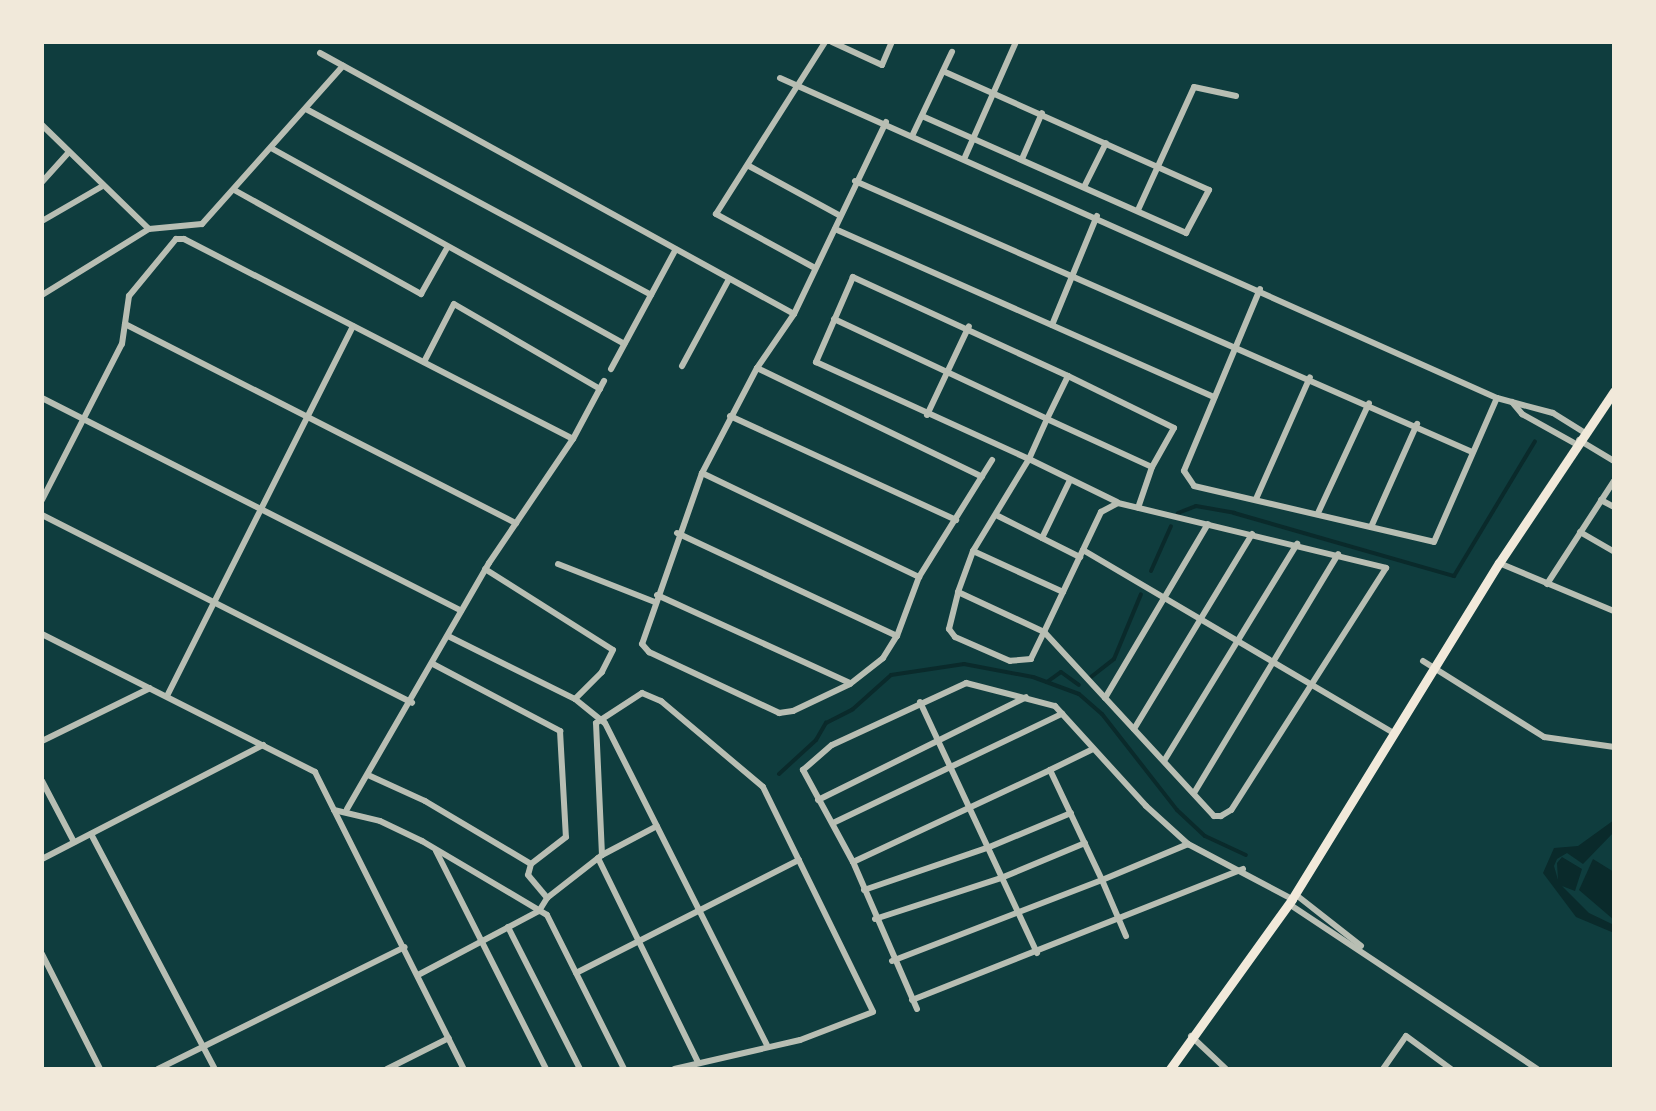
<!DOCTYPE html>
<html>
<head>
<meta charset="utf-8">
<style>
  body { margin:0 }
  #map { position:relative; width:1656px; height:1111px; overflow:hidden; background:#0f3d3e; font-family:"Golos Text",sans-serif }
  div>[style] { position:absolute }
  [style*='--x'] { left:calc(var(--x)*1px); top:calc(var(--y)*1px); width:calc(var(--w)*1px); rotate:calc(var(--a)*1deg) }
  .water>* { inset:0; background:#0a2a2b }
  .stream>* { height:4px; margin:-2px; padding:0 2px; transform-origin:2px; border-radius:2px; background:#0a2a2b }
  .minor>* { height:6px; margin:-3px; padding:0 3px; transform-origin:3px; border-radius:3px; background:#b8beb3 }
  .secondary>* { height:9px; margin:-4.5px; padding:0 4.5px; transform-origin:4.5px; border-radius:4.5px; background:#f1e9da }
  span { translate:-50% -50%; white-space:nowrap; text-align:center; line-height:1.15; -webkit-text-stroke:6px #f1e9da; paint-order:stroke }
  .frame { position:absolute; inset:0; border:44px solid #f1e9da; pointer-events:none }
</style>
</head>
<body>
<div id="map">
  <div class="water">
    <i style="clip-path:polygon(1614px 820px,1614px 832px,1583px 864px,1567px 853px,1557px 859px,1554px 866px,1558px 880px,1557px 863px,1562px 857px,1582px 869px,1575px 891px,1562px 886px,1589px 913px,1614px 925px,1614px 933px,1576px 917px,1543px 873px,1554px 848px,1578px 846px)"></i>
    <i style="clip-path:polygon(1593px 859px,1614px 872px,1614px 920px,1579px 890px)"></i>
  </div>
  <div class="stream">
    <i style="--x:1178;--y:513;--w:19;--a:-21"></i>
    <i style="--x:1196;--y:506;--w:39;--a:10"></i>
    <i style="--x:1234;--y:513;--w:229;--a:16"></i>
    <i style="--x:1454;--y:576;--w:157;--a:-59"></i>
    <i style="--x:1151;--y:571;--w:49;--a:-66"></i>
    <i style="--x:1091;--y:677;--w:29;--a:-38"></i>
    <i style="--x:1114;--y:659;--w:70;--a:-67.4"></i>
    <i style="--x:1047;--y:682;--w:17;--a:-36"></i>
    <i style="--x:1061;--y:672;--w:22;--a:36"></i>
    <i style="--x:779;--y:774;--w:50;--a:-42.6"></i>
    <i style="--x:816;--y:740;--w:20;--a:-60"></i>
    <i style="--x:826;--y:723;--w:30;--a:-27"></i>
    <i style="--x:853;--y:709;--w:51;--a:-41.8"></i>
    <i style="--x:891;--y:675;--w:74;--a:-8.6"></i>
    <i style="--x:964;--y:664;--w:70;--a:10.7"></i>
    <i style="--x:1033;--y:677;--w:49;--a:20.3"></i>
    <i style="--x:1079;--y:694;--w:30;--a:41"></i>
    <i style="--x:1102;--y:714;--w:122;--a:52"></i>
    <i style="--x:1177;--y:810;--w:38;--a:43"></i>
    <i style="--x:1205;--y:836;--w:45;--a:24.9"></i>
  </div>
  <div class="minor">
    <i style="--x:832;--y:42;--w:55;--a:24.7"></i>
    <i style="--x:882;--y:65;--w:25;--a:-67"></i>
    <i style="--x:320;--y:53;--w:541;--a:28.84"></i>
    <i style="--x:780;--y:78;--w:785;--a:24.05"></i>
    <i style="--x:1497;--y:398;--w:58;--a:15"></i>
    <i style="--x:1553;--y:413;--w:36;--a:32"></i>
    <i style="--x:306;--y:109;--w:392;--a:28.3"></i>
    <i style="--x:922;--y:116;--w:289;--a:23.9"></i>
    <i style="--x:1186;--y:233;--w:49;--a:-61.9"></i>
    <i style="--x:1209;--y:190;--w:291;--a:-155.9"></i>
    <i style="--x:886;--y:122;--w:213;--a:115.6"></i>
    <i style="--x:794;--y:314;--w:65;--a:124.4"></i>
    <i style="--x:757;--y:368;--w:119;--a:117.6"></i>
    <i style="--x:702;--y:473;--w:181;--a:109.3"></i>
    <i style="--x:642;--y:644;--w:11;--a:49"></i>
    <i style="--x:649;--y:652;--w:144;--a:25.1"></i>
    <i style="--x:779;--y:713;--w:14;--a:-8"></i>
    <i style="--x:793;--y:711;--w:63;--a:-25.3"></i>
    <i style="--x:850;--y:684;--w:42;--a:-38.2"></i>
    <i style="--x:883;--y:658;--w:26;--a:-58"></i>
    <i style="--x:897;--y:636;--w:63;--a:-69.6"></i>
    <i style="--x:919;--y:577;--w:138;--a:-58"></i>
    <i style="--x:42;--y:125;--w:149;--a:44.2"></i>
    <i style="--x:913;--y:134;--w:91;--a:-64.6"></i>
    <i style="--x:271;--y:148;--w:404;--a:29"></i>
    <i style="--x:965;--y:157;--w:126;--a:-66.1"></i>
    <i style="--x:1022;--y:159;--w:50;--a:-66.5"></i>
    <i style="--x:749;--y:166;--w:102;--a:28.6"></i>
    <i style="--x:855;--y:181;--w:674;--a:23.71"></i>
    <i style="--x:42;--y:182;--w:39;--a:-48"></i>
    <i style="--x:1084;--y:187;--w:49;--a:-63.4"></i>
    <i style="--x:236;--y:191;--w:212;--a:29.1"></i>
    <i style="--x:421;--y:294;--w:53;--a:-60.5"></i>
    <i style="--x:1138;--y:210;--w:135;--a:-65.5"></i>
    <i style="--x:1194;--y:87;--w:43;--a:12.1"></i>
    <i style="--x:42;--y:221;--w:68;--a:-30"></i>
    <i style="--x:835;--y:229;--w:415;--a:23.9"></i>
    <i style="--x:815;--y:268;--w:113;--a:-151.4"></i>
    <i style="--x:716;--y:214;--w:204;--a:-57.6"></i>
    <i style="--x:1260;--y:289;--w:197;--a:112.7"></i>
    <i style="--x:1184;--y:471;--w:18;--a:56"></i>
    <i style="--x:1194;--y:486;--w:246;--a:13.1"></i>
    <i style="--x:1434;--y:542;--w:157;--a:-66.4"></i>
    <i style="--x:42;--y:295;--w:126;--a:-31.7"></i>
    <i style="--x:149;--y:229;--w:53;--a:-5.4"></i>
    <i style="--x:202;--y:224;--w:212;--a:-48.3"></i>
    <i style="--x:834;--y:319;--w:235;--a:25.1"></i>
    <i style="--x:1047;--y:419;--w:48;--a:-64"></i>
    <i style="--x:1068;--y:376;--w:118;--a:26.1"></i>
    <i style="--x:1174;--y:428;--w:45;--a:119.4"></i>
    <i style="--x:125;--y:324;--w:439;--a:27"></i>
    <i style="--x:1052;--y:325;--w:118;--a:-67.6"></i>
    <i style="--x:424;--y:362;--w:65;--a:-62.7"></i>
    <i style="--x:454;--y:304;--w:169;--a:30.2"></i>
    <i style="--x:682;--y:366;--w:99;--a:-61.6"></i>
    <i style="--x:757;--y:368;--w:250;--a:25.8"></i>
    <i style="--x:611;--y:369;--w:136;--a:-61.6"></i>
    <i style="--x:1068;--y:376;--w:237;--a:-155.3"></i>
    <i style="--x:853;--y:277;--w:93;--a:113.5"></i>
    <i style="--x:816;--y:362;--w:234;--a:24.5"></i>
    <i style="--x:1029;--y:459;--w:44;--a:-65.8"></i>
    <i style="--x:1047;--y:419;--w:115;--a:24.6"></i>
    <i style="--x:1152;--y:467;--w:43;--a:108.9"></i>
    <i style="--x:42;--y:398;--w:470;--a:26.9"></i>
    <i style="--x:1512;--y:402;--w:16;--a:50"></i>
    <i style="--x:1522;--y:414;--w:62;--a:29.1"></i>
    <i style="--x:927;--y:415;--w:98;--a:-64.7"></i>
    <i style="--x:730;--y:416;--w:249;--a:24.7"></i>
    <i style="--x:1579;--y:440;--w:41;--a:31"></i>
    <i style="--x:702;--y:473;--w:241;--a:25.6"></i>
    <i style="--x:1256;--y:499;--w:133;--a:-66.1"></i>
    <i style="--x:42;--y:500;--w:175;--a:-62.9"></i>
    <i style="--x:122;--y:344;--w:49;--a:-81.7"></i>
    <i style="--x:129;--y:296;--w:74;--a:-50.5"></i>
    <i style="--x:176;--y:239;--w:8;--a:0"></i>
    <i style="--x:184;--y:239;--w:437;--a:27.2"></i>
    <i style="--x:1601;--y:500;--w:15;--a:28"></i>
    <i style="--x:1118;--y:503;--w:276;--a:13.6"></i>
    <i style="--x:1386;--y:568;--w:287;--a:122.6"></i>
    <i style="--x:1231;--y:810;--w:12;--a:149"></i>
    <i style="--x:1221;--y:816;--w:7;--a:180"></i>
    <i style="--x:1214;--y:816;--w:251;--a:-132.7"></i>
    <i style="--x:1044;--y:632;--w:133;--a:-64.6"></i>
    <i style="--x:1101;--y:512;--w:19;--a:-28"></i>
    <i style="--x:1318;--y:513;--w:121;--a:-65.1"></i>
    <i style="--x:42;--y:515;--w:415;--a:26.9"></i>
    <i style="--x:998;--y:516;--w:92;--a:26.6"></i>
    <i style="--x:1371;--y:527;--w:113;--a:-65.9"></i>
    <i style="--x:1580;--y:532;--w:39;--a:30"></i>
    <i style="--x:677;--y:533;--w:243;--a:25.1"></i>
    <i style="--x:1042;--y:538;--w:64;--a:-64.2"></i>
    <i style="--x:1083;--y:550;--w:362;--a:30.5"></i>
    <i style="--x:973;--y:551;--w:99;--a:24.5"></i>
    <i style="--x:1499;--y:563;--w:125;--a:22.7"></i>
    <i style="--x:558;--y:564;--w:104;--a:21.4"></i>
    <i style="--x:485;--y:569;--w:151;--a:32.3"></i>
    <i style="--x:613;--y:650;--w:25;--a:117"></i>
    <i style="--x:602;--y:672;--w:38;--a:135"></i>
    <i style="--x:1547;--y:584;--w:123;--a:-57"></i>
    <i style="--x:958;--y:592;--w:95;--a:24.9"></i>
    <i style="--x:1044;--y:632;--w:30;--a:116"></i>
    <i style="--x:1031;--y:659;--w:21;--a:175"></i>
    <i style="--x:1010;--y:661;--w:60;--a:-156.4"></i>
    <i style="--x:955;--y:637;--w:10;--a:-127"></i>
    <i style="--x:949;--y:629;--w:38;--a:-76"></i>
    <i style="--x:958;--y:592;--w:44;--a:-69.9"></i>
    <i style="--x:973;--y:551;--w:108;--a:-58.7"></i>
    <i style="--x:1029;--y:459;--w:98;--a:26"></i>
    <i style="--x:657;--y:595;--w:212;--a:24.5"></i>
    <i style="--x:42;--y:634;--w:306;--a:26.8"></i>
    <i style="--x:315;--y:772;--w:332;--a:63.4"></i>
    <i style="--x:448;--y:636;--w:142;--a:26.4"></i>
    <i style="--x:575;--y:699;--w:38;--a:39"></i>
    <i style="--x:605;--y:723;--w:360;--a:63.3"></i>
    <i style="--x:1423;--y:661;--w:143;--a:32.1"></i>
    <i style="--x:1544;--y:737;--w:71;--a:8.1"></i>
    <i style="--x:433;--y:664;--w:144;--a:27.8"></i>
    <i style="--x:560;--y:731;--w:106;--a:86.8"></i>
    <i style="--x:566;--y:837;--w:44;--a:142.4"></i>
    <i style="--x:531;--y:864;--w:11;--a:105"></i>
    <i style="--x:528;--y:875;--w:30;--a:50"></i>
    <i style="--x:167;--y:696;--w:414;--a:-63.3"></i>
    <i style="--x:1105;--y:698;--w:202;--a:-59.4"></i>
    <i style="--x:920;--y:702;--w:277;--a:65"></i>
    <i style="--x:1134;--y:729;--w:228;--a:-58.8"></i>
    <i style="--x:42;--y:741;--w:120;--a:-26.1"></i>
    <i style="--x:1093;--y:749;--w:48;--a:154"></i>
    <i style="--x:1050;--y:770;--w:122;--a:64.7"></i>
    <i style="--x:1102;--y:880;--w:93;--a:-22.7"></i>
    <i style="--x:1164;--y:761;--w:255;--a:-58.5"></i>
    <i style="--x:368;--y:775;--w:63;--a:24.5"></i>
    <i style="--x:425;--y:801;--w:123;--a:30.7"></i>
    <i style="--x:42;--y:781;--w:69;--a:62.3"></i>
    <i style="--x:1194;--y:793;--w:279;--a:-58.9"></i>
    <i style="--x:818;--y:800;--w:232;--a:-26.3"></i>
    <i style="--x:347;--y:809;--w:284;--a:-60"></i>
    <i style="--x:489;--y:563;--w:150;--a:-55.9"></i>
    <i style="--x:573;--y:439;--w:66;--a:-61.9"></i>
    <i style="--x:334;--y:810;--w:47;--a:13.4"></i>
    <i style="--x:380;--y:821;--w:47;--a:25.5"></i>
    <i style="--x:422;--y:841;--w:145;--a:30.6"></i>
    <i style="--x:547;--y:915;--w:172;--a:63.4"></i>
    <i style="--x:833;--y:823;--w:254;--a:-25.5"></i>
    <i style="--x:91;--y:834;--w:266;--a:62.2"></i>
    <i style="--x:436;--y:851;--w:244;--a:63.2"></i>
    <i style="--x:602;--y:855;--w:62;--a:-27.8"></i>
    <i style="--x:598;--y:858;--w:227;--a:63.9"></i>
    <i style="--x:42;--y:859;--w:249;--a:-27.3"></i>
    <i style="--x:853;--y:862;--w:217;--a:-25"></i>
    <i style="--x:864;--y:890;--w:130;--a:-18.9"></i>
    <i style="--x:987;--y:848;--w:91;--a:-22.6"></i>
    <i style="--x:1295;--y:894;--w:84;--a:38.2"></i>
    <i style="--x:1289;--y:904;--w:298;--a:33.6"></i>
    <i style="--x:875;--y:919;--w:133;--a:-18"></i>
    <i style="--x:1001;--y:878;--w:91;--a:-22.6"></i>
    <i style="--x:508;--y:927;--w:159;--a:63.1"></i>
    <i style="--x:42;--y:954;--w:129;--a:63.2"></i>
    <i style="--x:892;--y:961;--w:225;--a:-21.1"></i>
    <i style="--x:1102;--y:880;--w:61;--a:66.8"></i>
    <i style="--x:576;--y:973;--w:250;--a:-26.9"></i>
    <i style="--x:418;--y:975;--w:137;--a:-27.9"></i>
    <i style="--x:539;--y:911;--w:15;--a:-58"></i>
    <i style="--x:547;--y:898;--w:70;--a:-38"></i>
    <i style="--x:602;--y:855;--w:132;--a:-92.6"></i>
    <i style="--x:596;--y:723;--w:55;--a:-33.1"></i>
    <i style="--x:642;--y:693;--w:21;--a:23"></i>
    <i style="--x:661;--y:701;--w:133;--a:40.1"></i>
    <i style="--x:763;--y:787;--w:250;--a:63.9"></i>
    <i style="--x:873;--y:1012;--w:78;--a:159"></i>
    <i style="--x:800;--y:1040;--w:129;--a:167"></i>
    <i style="--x:912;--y:1000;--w:356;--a:-21.6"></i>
    <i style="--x:917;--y:1009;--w:160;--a:-113.5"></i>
    <i style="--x:853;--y:862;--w:105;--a:-118.5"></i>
    <i style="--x:803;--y:770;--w:38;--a:-41"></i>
    <i style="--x:832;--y:745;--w:148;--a:-24.8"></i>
    <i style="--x:966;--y:683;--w:92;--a:14.5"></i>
    <i style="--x:1055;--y:706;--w:135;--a:47.7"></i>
    <i style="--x:1146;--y:806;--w:57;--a:42.1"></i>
    <i style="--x:1188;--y:844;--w:118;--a:27.9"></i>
    <i style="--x:1191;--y:1036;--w:48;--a:43.3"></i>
    <i style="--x:158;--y:1069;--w:275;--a:-26.3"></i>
    <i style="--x:387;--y:1069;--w:69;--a:-26.6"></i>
    <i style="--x:1383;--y:1069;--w:40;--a:-55.1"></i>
    <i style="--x:1406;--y:1036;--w:56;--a:36.3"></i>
  </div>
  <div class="secondary">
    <i style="--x:1170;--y:1069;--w:209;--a:-54.3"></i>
    <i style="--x:1292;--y:899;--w:395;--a:-58.4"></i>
    <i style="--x:1499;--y:563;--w:207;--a:-56.2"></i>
  </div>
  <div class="frame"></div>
</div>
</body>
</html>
